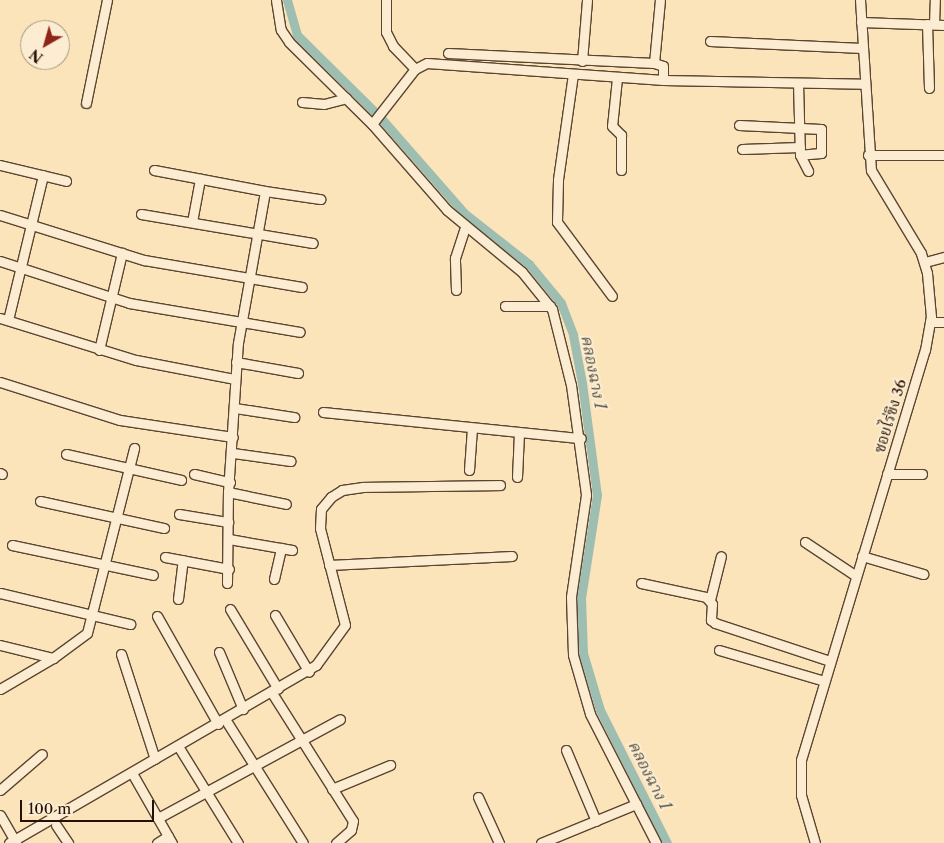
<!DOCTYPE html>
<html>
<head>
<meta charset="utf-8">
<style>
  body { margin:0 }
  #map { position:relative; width:944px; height:843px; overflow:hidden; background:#fbe4ba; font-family:"Libre Caslon Text","Noto Serif Thai",serif }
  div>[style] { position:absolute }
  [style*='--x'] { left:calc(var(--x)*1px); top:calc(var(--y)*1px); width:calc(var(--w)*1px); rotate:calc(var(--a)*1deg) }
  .canal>* { height:9px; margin:-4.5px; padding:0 4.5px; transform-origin:4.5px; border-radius:4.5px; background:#9fbeb2 }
  .roads { filter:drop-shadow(1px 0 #5b4531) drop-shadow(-1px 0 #5b4531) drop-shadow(0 1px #5b4531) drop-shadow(0 -1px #5b4531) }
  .minor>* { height:9px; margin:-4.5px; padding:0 4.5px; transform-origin:4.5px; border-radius:4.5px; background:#fcedd2 }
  span { translate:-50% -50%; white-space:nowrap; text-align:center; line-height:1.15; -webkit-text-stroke:4px #fcedd2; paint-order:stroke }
  .street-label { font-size:15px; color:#261003 }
  .water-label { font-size:16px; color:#504d40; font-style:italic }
  .north { position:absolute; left:20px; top:20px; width:50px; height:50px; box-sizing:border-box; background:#fcedd2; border:1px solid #a6957f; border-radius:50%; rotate:218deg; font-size:14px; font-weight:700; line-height:20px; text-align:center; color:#261003 }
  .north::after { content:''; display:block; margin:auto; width:18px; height:22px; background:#8f2418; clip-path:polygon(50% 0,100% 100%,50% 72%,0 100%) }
  .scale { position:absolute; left:20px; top:800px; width:134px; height:22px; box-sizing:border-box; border:2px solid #261003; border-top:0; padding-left:6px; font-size:15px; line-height:18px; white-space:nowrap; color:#261003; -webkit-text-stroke:4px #fcedd2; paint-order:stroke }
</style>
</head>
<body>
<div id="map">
  <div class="canal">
    <i style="--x:287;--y:0;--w:36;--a:74"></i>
    <i style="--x:297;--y:35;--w:117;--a:44.7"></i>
    <i style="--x:380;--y:117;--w:128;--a:48.8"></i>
    <i style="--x:464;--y:213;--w:83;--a:38.1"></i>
    <i style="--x:529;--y:264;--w:50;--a:50.6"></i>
    <i style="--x:561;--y:303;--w:34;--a:69"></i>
    <i style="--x:573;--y:335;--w:49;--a:79.4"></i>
    <i style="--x:582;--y:383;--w:113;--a:82.4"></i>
    <i style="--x:597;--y:495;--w:104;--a:98.8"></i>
    <i style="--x:581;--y:598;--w:55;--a:87.9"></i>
    <i style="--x:583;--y:653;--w:59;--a:73.4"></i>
    <i style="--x:600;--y:710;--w:149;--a:63.3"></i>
  </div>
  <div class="roads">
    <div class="minor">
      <i style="--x:276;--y:0;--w:30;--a:81"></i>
      <i style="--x:281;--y:30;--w:14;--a:56"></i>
      <i style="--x:289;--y:42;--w:117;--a:44.7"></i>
      <i style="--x:372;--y:124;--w:114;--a:48.9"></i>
      <i style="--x:447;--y:210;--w:97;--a:39.6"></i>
      <i style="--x:522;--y:272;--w:48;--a:51"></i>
      <i style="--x:552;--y:309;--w:78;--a:76"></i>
      <i style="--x:571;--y:385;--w:111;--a:82.2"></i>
      <i style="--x:586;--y:495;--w:103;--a:98.4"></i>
      <i style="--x:571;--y:597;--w:58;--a:88"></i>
      <i style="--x:573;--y:655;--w:61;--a:73.9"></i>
      <i style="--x:590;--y:714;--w:145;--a:62.9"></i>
      <i style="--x:386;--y:0;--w:32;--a:90"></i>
      <i style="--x:386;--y:32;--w:16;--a:63"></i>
      <i style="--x:393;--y:46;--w:32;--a:46"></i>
      <i style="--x:861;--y:22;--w:83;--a:2.1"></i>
      <i style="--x:927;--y:24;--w:64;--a:88.2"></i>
      <i style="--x:934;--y:24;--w:24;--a:-88"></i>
      <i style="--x:710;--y:41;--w:152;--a:2.6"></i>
      <i style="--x:448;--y:53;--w:206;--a:2.8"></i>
      <i style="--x:654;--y:63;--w:9;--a:18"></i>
      <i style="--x:663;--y:66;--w:14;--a:90"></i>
      <i style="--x:582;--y:61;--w:61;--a:-85.3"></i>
      <i style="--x:654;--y:63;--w:63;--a:-84.6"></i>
      <i style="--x:573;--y:74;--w:107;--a:98.1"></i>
      <i style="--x:558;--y:180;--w:42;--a:91.4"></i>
      <i style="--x:557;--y:222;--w:92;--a:53.4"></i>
      <i style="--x:617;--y:78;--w:48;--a:95.9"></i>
      <i style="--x:612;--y:126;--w:13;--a:45"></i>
      <i style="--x:621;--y:135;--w:35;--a:90"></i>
      <i style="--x:798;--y:83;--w:72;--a:88.4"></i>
      <i style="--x:800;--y:155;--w:18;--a:63"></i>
      <i style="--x:302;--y:102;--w:22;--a:5"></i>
      <i style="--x:324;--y:104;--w:23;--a:-15"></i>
      <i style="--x:86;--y:103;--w:105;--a:-78.5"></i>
      <i style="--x:372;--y:124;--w:70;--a:-52"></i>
      <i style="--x:415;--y:69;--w:13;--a:-27"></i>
      <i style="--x:427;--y:63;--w:237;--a:4.1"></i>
      <i style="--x:663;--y:80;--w:201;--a:1.1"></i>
      <i style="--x:739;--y:125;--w:82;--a:2.8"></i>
      <i style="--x:821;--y:129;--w:24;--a:90"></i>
      <i style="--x:821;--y:153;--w:21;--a:175"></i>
      <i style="--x:742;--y:149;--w:58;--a:-2"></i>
      <i style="--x:868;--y:155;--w:76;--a:0"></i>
      <i style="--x:0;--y:165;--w:68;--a:13.6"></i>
      <i style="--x:154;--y:170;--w:113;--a:10.7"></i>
      <i style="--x:141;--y:214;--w:174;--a:9.6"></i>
      <i style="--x:0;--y:215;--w:151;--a:17.4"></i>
      <i style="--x:144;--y:260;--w:160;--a:9.7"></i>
      <i style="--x:192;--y:222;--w:44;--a:-79.5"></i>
      <i style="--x:0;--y:261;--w:136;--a:18"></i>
      <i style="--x:129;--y:303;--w:173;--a:9.6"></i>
      <i style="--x:925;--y:262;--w:20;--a:-15"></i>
      <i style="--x:456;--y:290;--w:32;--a:-92"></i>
      <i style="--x:455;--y:258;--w:33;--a:-72"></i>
      <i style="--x:505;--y:306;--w:45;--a:0"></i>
      <i style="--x:0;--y:318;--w:142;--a:17.2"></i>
      <i style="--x:136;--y:360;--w:101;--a:10.9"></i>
      <i style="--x:8;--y:320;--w:149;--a:-76.4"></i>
      <i style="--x:930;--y:322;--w:14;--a:0"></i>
      <i style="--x:99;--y:350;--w:100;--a:-76.7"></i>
      <i style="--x:236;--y:362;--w:63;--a:10.1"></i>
      <i style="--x:0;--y:382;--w:126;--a:17.6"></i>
      <i style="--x:120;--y:420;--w:114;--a:8.6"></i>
      <i style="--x:235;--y:408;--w:60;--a:8.7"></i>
      <i style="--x:323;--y:412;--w:259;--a:5.8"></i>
      <i style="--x:233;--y:453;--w:58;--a:8"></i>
      <i style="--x:66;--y:454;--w:118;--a:12.7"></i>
      <i style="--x:469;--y:470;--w:42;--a:-85.9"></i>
      <i style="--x:0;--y:473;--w:2;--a:27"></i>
      <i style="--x:194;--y:474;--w:37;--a:13"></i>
      <i style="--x:887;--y:474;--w:35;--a:0"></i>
      <i style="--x:517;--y:477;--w:44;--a:-87.4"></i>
      <i style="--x:228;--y:492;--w:59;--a:11.7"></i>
      <i style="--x:40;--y:501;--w:127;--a:12.3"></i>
      <i style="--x:179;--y:514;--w:50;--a:9.3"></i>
      <i style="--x:229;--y:539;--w:64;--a:9.9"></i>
      <i style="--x:805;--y:542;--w:61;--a:33.7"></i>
      <i style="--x:12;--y:545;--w:144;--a:12"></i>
      <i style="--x:862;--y:556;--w:64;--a:16.4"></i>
      <i style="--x:165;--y:557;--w:65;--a:10.6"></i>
      <i style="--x:329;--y:565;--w:183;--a:-2.8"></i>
      <i style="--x:274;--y:579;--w:32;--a:-77"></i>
      <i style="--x:227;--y:583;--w:91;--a:-89.4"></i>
      <i style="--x:228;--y:492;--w:149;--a:-86.2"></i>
      <i style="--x:238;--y:343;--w:154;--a:-79.9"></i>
      <i style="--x:265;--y:191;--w:56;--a:8.3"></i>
      <i style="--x:641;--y:583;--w:66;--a:12.2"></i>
      <i style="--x:706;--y:597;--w:9;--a:49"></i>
      <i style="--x:712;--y:604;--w:16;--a:94"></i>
      <i style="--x:711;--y:620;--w:5;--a:37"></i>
      <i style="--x:715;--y:623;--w:121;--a:18.3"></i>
      <i style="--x:0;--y:593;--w:134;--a:13.4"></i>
      <i style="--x:178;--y:599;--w:39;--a:-83"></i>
      <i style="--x:710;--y:600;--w:45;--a:-76"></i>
      <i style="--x:230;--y:609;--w:93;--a:59"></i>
      <i style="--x:275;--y:615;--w:66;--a:59.2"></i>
      <i style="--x:157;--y:616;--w:124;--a:60.5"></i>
      <i style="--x:0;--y:645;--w:55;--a:13.8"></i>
      <i style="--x:53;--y:658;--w:42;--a:-36.3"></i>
      <i style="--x:87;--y:633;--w:191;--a:-75.7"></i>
      <i style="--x:719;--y:650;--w:109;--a:16.4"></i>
      <i style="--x:219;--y:652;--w:62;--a:67.2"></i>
      <i style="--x:121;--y:654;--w:110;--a:72.1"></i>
      <i style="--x:0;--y:689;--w:61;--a:-30.3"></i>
      <i style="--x:272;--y:693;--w:151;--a:57.7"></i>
      <i style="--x:353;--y:821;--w:9;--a:103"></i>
      <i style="--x:351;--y:830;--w:20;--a:139"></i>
      <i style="--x:225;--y:719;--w:146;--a:57.8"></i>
      <i style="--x:178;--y:746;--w:114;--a:58.3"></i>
      <i style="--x:566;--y:750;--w:77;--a:67.1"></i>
      <i style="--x:132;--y:773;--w:81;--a:60.3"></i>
      <i style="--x:332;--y:789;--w:63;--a:-22.5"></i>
      <i style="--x:0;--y:790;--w:55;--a:-40.6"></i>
      <i style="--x:478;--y:797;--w:51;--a:65.5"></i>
      <i style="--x:0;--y:815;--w:32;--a:60"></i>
      <i style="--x:158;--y:818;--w:207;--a:-28.5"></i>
      <i style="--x:56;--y:825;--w:22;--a:56"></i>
      <i style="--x:9;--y:843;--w:355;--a:-30.1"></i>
      <i style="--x:316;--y:665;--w:49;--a:-54.1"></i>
      <i style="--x:345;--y:625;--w:100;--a:-104.5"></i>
      <i style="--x:320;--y:528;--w:19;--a:-87"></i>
      <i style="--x:321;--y:509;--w:16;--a:-50"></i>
      <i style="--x:331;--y:497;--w:13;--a:-32"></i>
      <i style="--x:342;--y:490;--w:21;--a:-8"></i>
      <i style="--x:363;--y:487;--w:137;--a:-0.8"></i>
      <i style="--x:157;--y:843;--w:13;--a:-32"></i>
      <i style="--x:541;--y:843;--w:103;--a:-22.3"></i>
      <i style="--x:815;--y:843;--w:50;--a:-106.3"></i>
      <i style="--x:801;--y:795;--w:35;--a:-90"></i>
      <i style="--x:801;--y:760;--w:428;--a:-73.2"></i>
      <i style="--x:925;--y:350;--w:34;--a:-80"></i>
      <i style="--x:931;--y:317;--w:44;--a:-95.2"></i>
      <i style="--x:927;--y:273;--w:21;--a:-107"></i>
      <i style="--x:921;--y:253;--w:97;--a:-121.1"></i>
      <i style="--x:871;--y:170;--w:170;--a:-93.7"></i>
    </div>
  </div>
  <div class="street-label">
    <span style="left:890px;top:416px;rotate:-73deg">ซอยไร่ขิง 36</span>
  </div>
  <div class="water-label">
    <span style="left:594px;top:372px;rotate:79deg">คลองฉาง 1</span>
    <span style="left:650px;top:775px;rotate:63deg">คลองฉาง 1</span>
  </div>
  <div class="north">N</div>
  <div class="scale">100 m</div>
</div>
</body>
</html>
